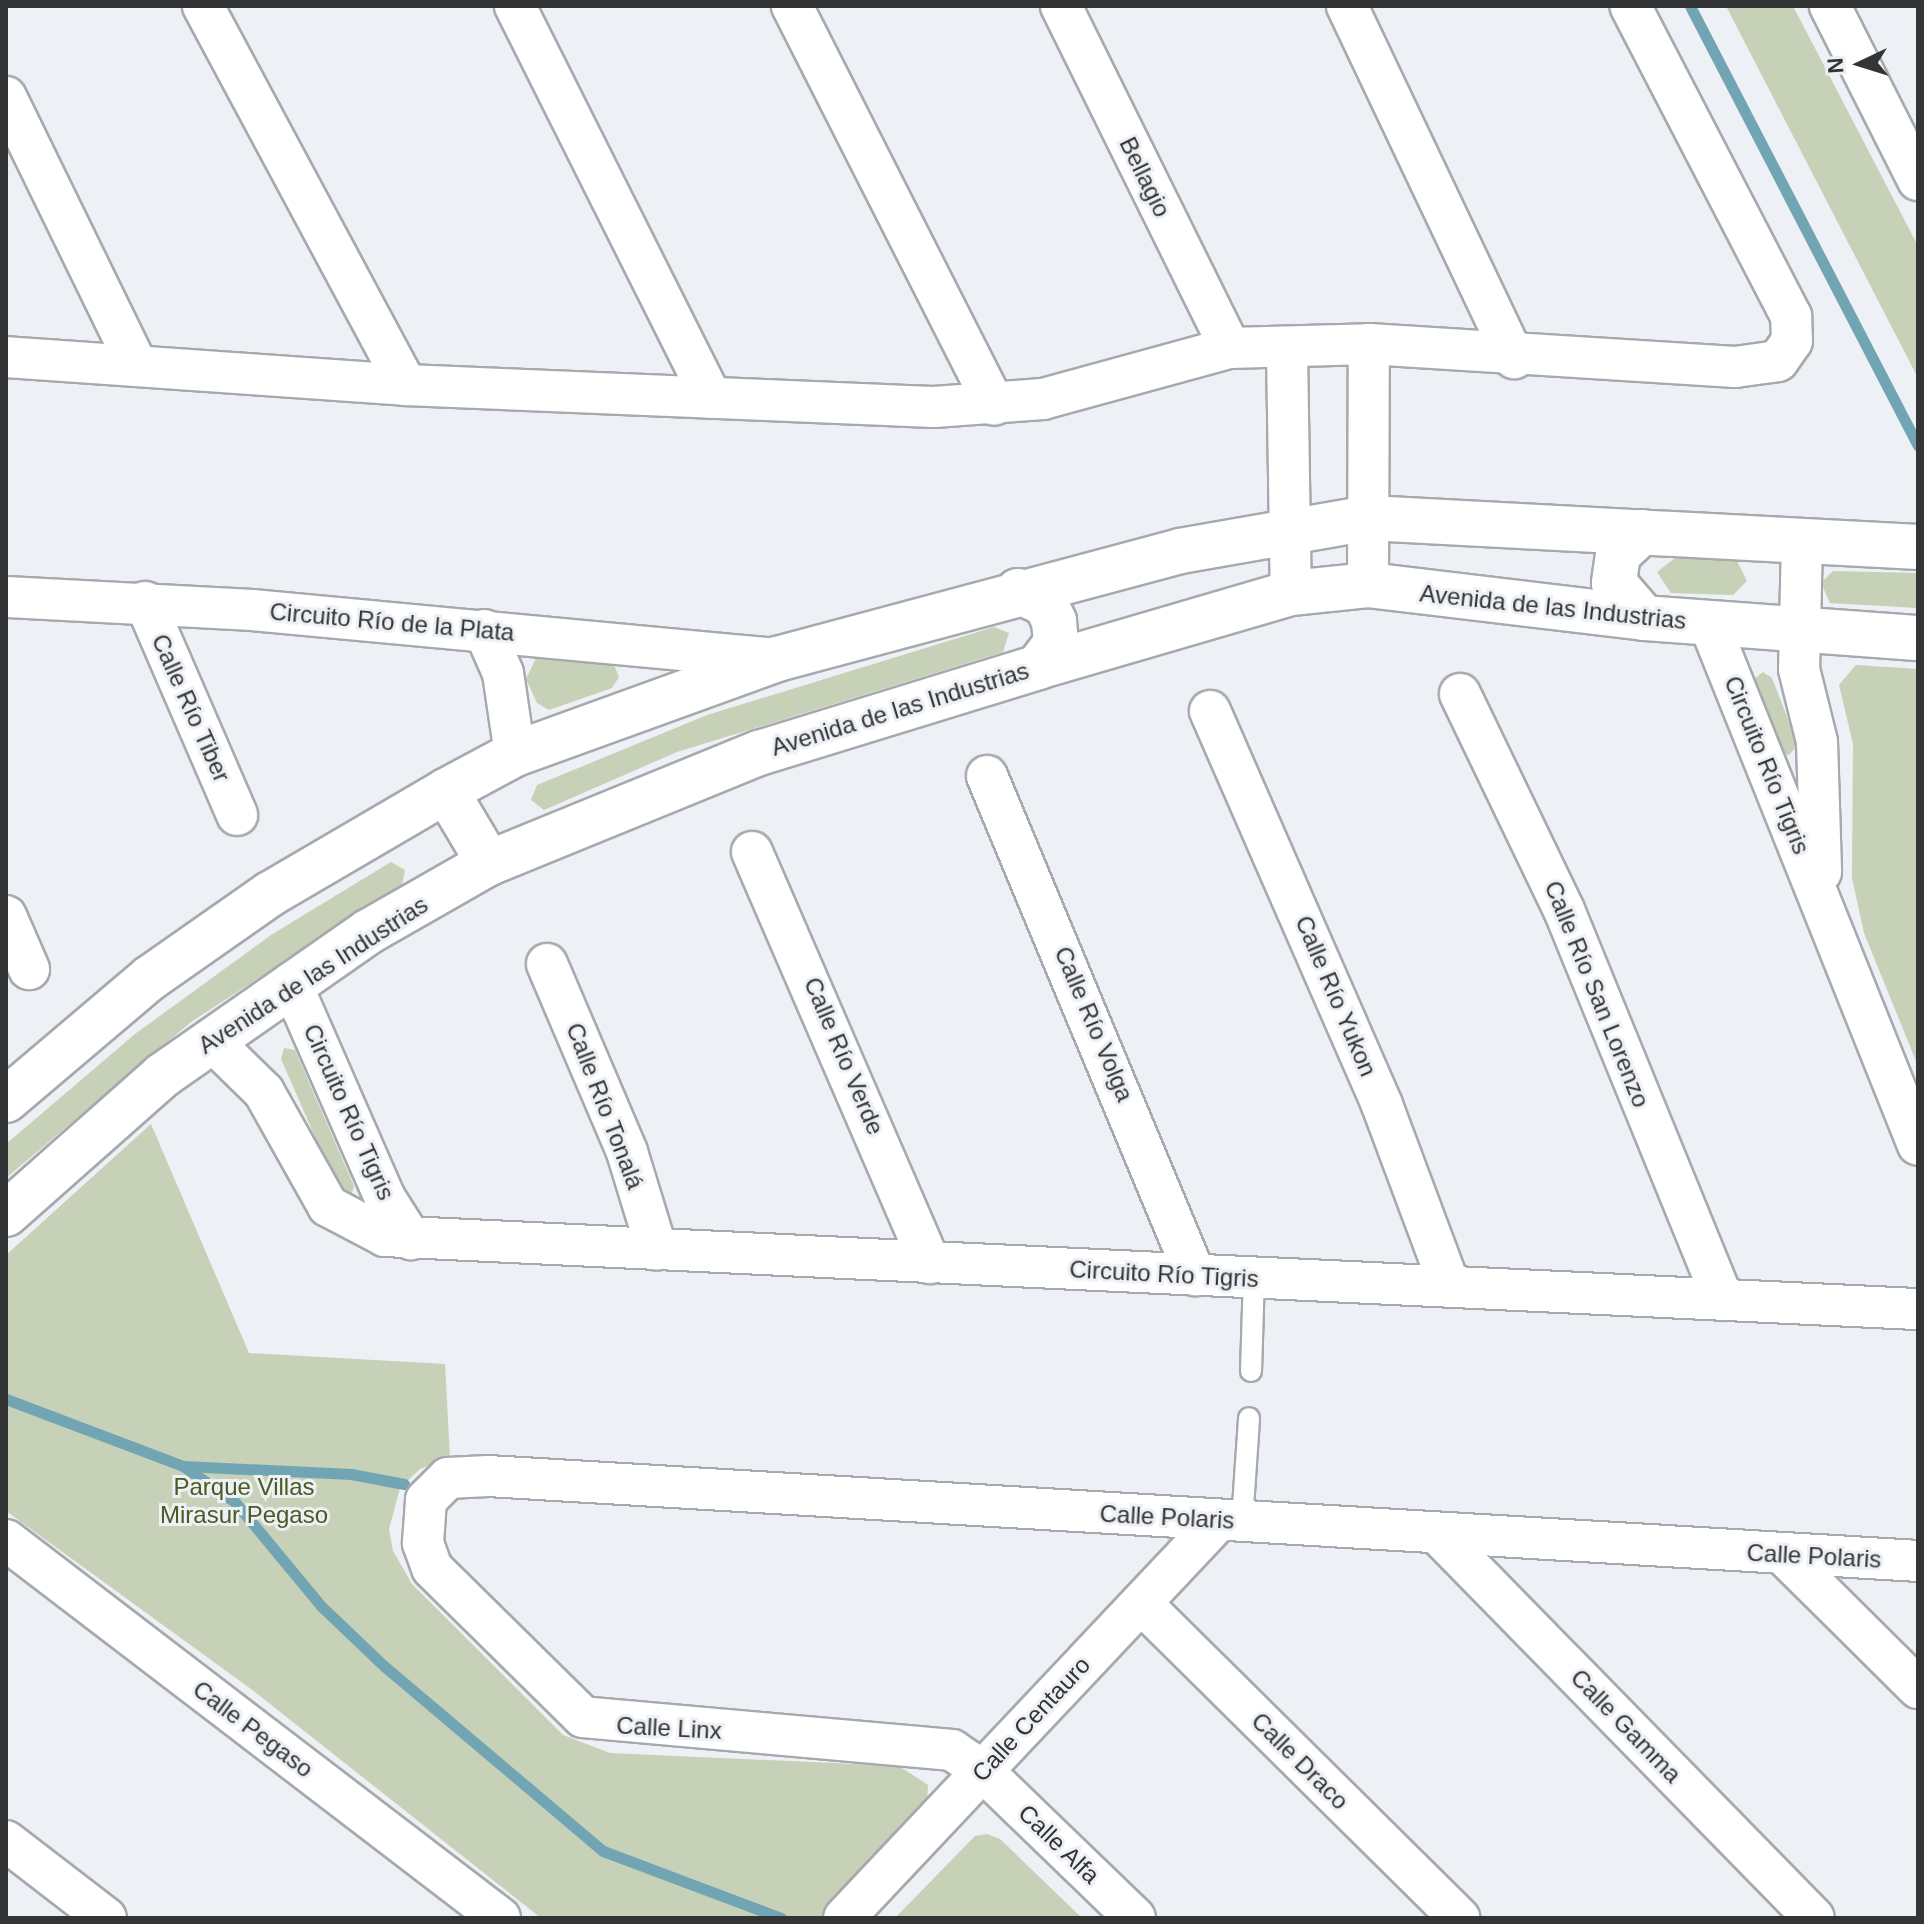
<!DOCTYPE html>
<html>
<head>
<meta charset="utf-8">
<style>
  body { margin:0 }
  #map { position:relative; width:1924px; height:1924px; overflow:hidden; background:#edf0f4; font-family:Arial,sans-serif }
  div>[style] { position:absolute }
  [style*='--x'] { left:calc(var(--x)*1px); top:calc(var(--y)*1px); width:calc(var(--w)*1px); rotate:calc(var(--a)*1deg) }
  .green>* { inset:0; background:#c6d1b7 }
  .stream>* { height:11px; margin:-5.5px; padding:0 5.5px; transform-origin:5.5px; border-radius:5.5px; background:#72a5b3 }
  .roads { filter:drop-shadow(2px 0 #a6a9ad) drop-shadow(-2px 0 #a6a9ad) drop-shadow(0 2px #a6a9ad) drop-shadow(0 -2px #a6a9ad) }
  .lane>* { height:20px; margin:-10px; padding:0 10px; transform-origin:10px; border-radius:10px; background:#fff }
  .street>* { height:40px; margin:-20px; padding:0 20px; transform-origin:20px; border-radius:20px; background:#fff }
  .secondary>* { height:44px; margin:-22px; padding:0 22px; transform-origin:22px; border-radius:22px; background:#fff }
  span { translate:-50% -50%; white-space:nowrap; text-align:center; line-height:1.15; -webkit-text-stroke:6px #edf0f4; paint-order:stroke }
  .street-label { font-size:24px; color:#323435 }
  .park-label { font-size:24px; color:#485b20 }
  .frame { position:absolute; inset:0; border:8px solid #323435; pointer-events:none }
  .north { position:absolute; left:1820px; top:24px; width:80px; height:80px; -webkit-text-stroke:6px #edf0f4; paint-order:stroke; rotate:266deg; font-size:22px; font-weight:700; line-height:32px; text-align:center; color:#323435 }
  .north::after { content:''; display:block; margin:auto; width:28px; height:36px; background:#323435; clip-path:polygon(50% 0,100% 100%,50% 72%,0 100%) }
</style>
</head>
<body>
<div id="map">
  <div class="green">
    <i style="clip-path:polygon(1726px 6px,1793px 6px,1918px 246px,1918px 378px)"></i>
    <i style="clip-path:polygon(1675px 558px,1737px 561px,1747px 581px,1733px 595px,1671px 593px,1657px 572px)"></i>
    <i style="clip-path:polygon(1833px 571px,1918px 573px,1918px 608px,1830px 603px,1821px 583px)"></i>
    <i style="clip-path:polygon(994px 627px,1009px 633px,1003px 652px,677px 752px,544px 810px,531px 800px,537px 785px,707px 715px)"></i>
    <i style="clip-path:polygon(537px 656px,612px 660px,619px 677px,612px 688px,549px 710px,537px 703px,526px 679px)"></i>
    <i style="clip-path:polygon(1856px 665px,1918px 669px,1918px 1066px,1864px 933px,1852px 878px,1853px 744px,1839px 685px)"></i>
    <i style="clip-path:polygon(1763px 672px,1772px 678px,1798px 745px,1789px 755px,1782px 754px,1753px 680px)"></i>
    <i style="clip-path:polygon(391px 862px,405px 870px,402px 885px,191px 1022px,6px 1178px,6px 1144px,135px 1034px,271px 935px)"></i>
    <i style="clip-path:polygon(284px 1048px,295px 1050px,354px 1186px,351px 1196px,340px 1194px,281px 1059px)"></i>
    <i style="clip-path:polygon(151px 1124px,249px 1353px,445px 1364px,450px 1458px,420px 1469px,400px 1488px,389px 1529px,393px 1551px,412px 1584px,563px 1735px,610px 1753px,899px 1766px,928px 1785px,927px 1804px,820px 1918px,541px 1918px,251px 1689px,6px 1511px,6px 1255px)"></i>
    <i style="clip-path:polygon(987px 1834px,1000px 1839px,1082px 1918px,895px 1918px,975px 1836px)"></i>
  </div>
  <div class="stream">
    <i style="--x:1690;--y:6;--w:495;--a:62.6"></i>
    <i style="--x:6;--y:1399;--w:189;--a:20.7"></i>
    <i style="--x:183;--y:1466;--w:63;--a:34.7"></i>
    <i style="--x:235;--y:1502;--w:135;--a:50.4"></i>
    <i style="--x:321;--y:1606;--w:87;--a:43.6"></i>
    <i style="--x:384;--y:1666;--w:287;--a:40.2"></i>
    <i style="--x:603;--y:1851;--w:190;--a:20.6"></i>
    <i style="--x:183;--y:1466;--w:168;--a:2.7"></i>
    <i style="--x:351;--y:1474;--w:54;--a:10.7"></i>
  </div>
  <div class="roads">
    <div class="lane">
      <i style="--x:1251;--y:1371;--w:93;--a:-88.2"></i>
      <i style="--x:1242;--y:1522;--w:104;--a:-86.1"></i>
    </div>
    <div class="street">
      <i style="--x:203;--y:6;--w:430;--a:61.8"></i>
      <i style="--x:515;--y:6;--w:438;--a:63.4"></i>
      <i style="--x:792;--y:6;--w:447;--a:63.1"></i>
      <i style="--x:1061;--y:6;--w:381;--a:63.7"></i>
      <i style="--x:1347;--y:6;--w:390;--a:64.6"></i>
      <i style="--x:1830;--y:6;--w:195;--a:63.2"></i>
      <i style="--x:6;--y:97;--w:296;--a:64"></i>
      <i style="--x:1287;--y:350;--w:243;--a:89.1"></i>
      <i style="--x:6;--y:357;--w:401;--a:4"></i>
      <i style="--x:406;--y:385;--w:528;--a:2.39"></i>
      <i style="--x:934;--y:407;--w:109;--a:-4.2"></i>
      <i style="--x:1043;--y:399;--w:194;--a:-15.3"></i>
      <i style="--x:1230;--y:348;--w:139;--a:-1.6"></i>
      <i style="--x:1369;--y:344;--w:367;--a:3.6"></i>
      <i style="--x:1735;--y:367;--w:43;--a:-7.9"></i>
      <i style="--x:1778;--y:361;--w:24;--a:-55"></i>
      <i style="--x:1792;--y:341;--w:25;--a:-92"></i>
      <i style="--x:1791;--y:316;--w:349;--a:-117.4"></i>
      <i style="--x:1802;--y:540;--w:129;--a:91.3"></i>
      <i style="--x:1799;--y:669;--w:75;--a:76.1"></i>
      <i style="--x:1817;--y:742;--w:130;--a:88.2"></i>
      <i style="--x:1368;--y:585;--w:241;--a:-89.8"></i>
      <i style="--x:6;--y:597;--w:246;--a:3"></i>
      <i style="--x:252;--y:610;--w:527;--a:5.33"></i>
      <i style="--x:145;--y:602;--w:232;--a:66.6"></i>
      <i style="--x:1709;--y:623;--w:562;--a:68.18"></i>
      <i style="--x:484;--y:630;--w:47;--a:66.2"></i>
      <i style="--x:503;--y:673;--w:82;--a:81.6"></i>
      <i style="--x:1460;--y:694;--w:240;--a:64.3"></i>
      <i style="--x:1564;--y:910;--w:421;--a:67.8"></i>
      <i style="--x:1210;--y:711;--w:430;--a:66.4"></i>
      <i style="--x:1382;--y:1105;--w:194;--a:69.5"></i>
      <i style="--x:987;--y:776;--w:541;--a:67.37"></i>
      <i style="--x:752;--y:852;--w:448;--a:66.6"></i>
      <i style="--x:6;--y:916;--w:58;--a:66.5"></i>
      <i style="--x:547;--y:964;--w:204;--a:66.9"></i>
      <i style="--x:627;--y:1152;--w:102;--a:73"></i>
      <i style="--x:291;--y:983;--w:235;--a:66.4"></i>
      <i style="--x:385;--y:1198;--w:49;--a:57.6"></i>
      <i style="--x:212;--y:1041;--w:73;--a:44.4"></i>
      <i style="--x:264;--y:1092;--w:131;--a:60.7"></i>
      <i style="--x:328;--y:1206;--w:64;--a:27.8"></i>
      <i style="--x:385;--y:1236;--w:1535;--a:2.73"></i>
      <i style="--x:1438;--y:1534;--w:537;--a:45.6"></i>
      <i style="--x:6;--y:1540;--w:622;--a:37.42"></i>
      <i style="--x:1784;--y:1555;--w:189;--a:44.8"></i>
      <i style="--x:1141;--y:1603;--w:448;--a:44.7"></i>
      <i style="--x:6;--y:1841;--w:126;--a:37.6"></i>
      <i style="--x:844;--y:1918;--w:547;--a:-46.7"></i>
      <i style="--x:1135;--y:1918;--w:211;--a:-136"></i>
      <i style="--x:983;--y:1771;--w:37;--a:-146"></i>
      <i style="--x:952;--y:1750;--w:370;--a:-174.9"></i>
      <i style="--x:583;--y:1717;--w:212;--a:-135.4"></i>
      <i style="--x:432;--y:1568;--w:27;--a:-110"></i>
      <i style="--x:423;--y:1543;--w:43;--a:-86"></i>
      <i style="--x:426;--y:1500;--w:31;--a:-45"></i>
      <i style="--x:448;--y:1478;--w:40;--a:-2.9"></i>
      <i style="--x:488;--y:1476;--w:1433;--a:3.4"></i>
    </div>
    <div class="secondary">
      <i style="--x:1642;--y:532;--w:33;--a:137"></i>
      <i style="--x:1618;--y:554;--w:29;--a:98"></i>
      <i style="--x:1614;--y:583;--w:46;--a:49.4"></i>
      <i style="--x:1018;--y:591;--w:31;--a:25"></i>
      <i style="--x:1046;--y:604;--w:19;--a:65"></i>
      <i style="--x:1054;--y:621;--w:22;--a:85"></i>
      <i style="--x:1056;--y:643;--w:30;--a:127"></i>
      <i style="--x:446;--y:791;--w:84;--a:59.2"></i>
      <i style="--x:6;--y:1100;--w:189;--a:-40.3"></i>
      <i style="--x:150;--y:978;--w:146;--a:-35"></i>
      <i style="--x:270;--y:894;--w:204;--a:-30.3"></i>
      <i style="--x:446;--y:791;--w:78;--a:-28.2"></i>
      <i style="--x:515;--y:754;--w:279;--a:-19.9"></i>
      <i style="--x:777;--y:659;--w:417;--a:-15"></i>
      <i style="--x:1180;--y:551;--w:192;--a:-9.9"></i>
      <i style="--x:1369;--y:518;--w:550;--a:3.02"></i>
      <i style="--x:6;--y:1214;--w:210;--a:-41.5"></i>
      <i style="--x:163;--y:1075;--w:250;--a:-34.9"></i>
      <i style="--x:368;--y:932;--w:139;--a:-29.7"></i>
      <i style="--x:489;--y:863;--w:292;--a:-22.2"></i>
      <i style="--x:759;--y:753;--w:292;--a:-17.1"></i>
      <i style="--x:1038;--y:667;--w:264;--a:-16.3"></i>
      <i style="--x:1291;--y:593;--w:77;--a:-5.9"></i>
      <i style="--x:1368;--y:585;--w:278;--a:6.8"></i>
      <i style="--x:1644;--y:618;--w:275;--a:4.2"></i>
    </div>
  </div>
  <div class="street-label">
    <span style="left:1145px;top:177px;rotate:64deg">Bellagio</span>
    <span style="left:1553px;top:607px;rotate:6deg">Avenida de las Industrias</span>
    <span style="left:392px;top:622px;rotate:5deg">Circuito Río de la Plata</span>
    <span style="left:191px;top:708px;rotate:66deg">Calle Río Tiber</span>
    <span style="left:900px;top:709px;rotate:-17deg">Avenida de las Industrias</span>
    <span style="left:1767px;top:765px;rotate:68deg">Circuito Río Tigris</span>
    <span style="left:313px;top:975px;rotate:-33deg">Avenida de las Industrias</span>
    <span style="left:1597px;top:994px;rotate:68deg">Calle Río San Lorenzo</span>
    <span style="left:1336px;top:996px;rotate:67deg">Calle Río Yukon</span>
    <span style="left:1094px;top:1024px;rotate:67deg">Calle Río Volga</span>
    <span style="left:844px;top:1056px;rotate:67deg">Calle Río Verde</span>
    <span style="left:605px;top:1106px;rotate:69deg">Calle Río Tonalá</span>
    <span style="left:349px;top:1112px;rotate:66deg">Circuito Río Tigris</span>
    <span style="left:1164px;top:1274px;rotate:3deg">Circuito Río Tigris</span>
    <span style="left:1167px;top:1517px;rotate:3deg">Calle Polaris</span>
    <span style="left:1814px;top:1556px;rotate:3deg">Calle Polaris</span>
    <span style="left:1031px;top:1719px;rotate:-47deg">Calle Centauro</span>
    <span style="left:1626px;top:1726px;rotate:46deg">Calle Gamma</span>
    <span style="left:669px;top:1728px;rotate:3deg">Calle Linx</span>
    <span style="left:253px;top:1729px;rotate:37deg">Calle Pegaso</span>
    <span style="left:1300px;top:1761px;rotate:45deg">Calle Draco</span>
    <span style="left:1059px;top:1844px;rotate:44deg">Calle Alfa</span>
  </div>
  <div class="park-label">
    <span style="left:244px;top:1501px">Parque Villas<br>Mirasur Pegaso</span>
  </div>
  <div class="frame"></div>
  <div class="north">N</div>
</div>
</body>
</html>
